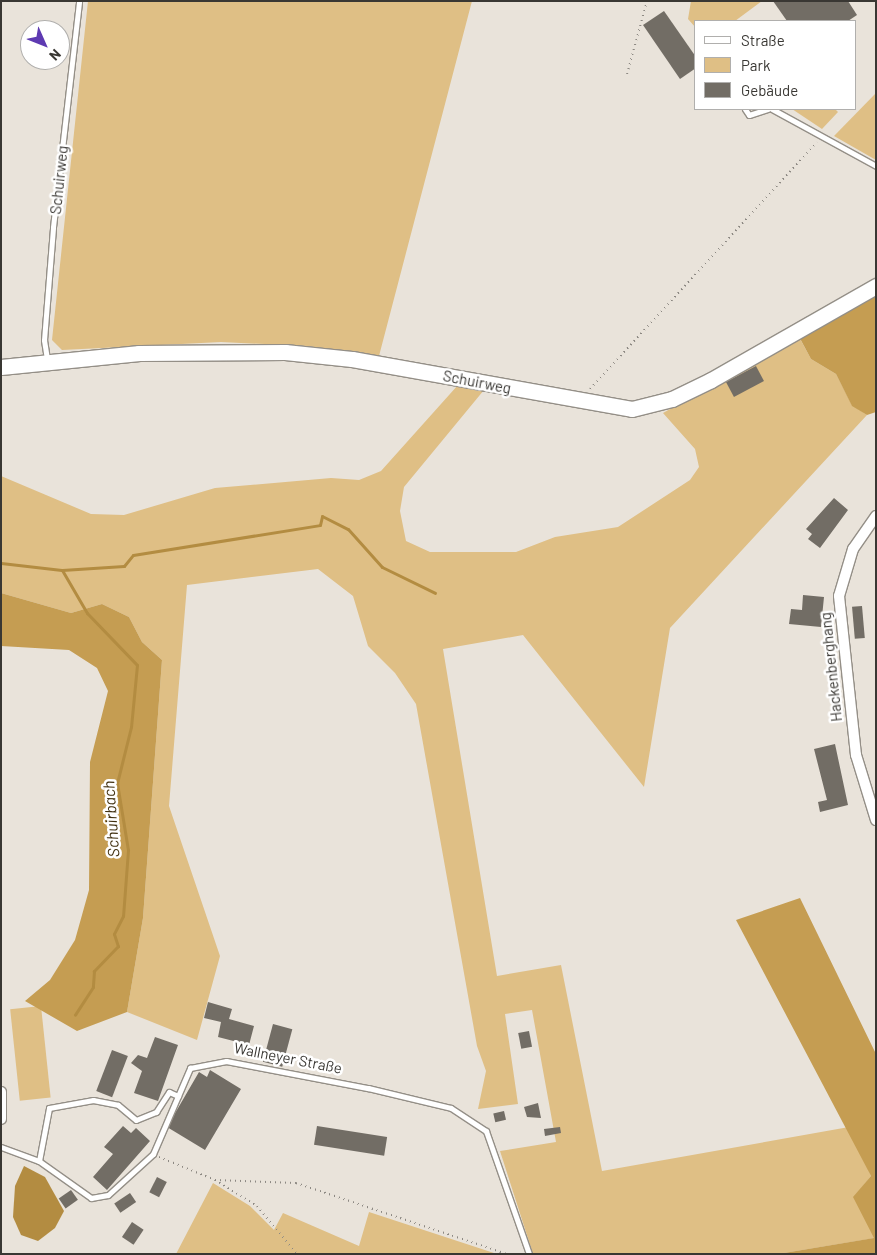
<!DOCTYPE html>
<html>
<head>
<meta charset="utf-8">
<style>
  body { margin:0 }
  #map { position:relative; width:877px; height:1255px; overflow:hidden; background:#e9e3da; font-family:Barlow,sans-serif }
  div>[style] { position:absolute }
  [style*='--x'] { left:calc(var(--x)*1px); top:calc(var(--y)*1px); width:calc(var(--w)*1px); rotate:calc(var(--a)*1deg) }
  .green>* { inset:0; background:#dfbf85; transform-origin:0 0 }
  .forest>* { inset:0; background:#c59d52 }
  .water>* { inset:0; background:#b38c41 }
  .stream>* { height:3px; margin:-1.5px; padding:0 1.5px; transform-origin:1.5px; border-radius:1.5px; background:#b38c41 }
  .building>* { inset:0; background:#726d65; transform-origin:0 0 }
  .path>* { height:2px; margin-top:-1px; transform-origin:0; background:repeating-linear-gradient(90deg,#8c8882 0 1px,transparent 0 5px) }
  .roads { filter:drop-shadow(1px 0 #948f87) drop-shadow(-1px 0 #948f87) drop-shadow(0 1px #948f87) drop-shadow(0 -1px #948f87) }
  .service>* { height:5px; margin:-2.5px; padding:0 2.5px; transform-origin:2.5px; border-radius:2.5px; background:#fff }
  .minor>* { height:10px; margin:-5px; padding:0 5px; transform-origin:5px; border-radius:5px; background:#fff }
  .secondary>* { height:15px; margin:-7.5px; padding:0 7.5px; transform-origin:7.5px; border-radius:7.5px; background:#fff }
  span { translate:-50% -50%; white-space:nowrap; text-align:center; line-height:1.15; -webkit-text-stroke:5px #fff; paint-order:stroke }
  .street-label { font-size:15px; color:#393733 }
  .water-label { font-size:16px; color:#402f0e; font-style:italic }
  .frame { position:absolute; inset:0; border:2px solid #393733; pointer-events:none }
  .legend { position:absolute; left:694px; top:20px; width:162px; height:90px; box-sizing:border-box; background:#fff; border:1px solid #b0afad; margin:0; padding:6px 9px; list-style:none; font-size:15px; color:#393733 }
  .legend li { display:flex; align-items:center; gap:10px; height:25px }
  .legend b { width:25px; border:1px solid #b0afad }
  .north { position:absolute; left:20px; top:20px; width:50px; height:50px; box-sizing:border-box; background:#fff; border:1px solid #b0afad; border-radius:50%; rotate:134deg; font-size:14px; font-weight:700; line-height:20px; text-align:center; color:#393733 }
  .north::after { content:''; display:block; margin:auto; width:18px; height:22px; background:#5e3ab2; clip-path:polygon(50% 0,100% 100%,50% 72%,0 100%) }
</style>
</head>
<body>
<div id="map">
  <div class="green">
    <i style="clip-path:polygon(88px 1px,472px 1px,379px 356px,307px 346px,221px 342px,62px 350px,52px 340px)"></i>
    <i style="clip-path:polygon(691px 1px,762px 1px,735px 21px,696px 21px,696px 28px,688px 19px)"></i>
    <i style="clip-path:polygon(876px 93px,876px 160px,834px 136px)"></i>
    <i style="clip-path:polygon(792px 109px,835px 109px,838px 112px,822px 129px)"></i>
    <i style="clip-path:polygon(799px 337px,811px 359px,836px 374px,852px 405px,867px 415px,670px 628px,644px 787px,523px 635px,443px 649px,497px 976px,561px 965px,602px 1171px,849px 1127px,871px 1176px,854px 1197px,875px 1238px,778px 1254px,533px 1254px,500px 1151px,556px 1142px,532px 1010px,505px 1014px,518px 1104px,478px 1109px,486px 1071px,477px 1046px,416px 704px,395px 673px,368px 646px,353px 596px,318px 569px,187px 585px,169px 806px,220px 956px,197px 1040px,127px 1012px,143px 918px,162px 660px,142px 642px,129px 617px,102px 604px,71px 613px,1px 593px,1px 476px,91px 514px,124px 515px,215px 488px,331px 478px,359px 480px,381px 471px,458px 385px,484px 390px,404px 487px,400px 511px,406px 541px,430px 552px,516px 552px,555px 537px,618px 527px,690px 480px,699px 467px,695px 449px,663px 413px)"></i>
    <i style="left:41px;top:1006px;width:92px;height:31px;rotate:84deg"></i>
    <i style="clip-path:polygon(213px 1183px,250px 1206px,274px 1230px,283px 1213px,359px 1246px,369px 1212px,497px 1254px,176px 1254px)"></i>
  </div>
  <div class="forest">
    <i style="clip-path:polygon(876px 294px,876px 412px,867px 415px,852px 406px,836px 374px,811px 359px,796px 331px)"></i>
    <i style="clip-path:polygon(1px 593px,71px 613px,102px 604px,129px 617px,142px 642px,162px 660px,143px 918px,127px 1012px,77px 1031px,25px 1001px,50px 980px,75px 940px,89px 890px,90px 762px,108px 691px,97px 668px,69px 650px,1px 646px)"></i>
    <i style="clip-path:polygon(800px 898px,876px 1054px,876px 1254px,778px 1254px,874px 1238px,853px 1197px,871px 1176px,736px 920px)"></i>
  </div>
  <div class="water">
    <i style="clip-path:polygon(24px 1166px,45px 1177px,64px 1211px,55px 1228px,38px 1241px,21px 1235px,13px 1217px,15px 1186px)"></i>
  </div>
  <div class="stream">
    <i style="--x:1;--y:563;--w:61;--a:6.5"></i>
    <i style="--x:62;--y:570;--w:62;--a:-3.7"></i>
    <i style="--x:124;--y:566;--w:14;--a:-51"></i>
    <i style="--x:133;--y:555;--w:189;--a:-9.1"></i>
    <i style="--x:320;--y:525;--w:9;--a:-77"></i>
    <i style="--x:322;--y:516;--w:29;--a:27"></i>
    <i style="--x:348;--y:529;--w:51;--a:48.2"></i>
    <i style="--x:382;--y:567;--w:59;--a:26.1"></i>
    <i style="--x:62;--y:570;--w:50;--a:59.8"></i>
    <i style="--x:87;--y:613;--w:72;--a:46.1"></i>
    <i style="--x:137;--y:665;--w:62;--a:95.5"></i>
    <i style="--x:131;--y:727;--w:58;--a:104"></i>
    <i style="--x:117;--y:783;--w:68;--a:80.7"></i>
    <i style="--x:128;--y:850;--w:66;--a:94.3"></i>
    <i style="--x:123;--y:916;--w:20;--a:117"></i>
    <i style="--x:114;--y:934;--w:13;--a:72"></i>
    <i style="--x:118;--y:946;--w:35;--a:134"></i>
    <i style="--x:94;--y:971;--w:16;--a:94"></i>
    <i style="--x:93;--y:987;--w:33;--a:123"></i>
  </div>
  <div class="building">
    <i style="clip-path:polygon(773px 1px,848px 1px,857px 15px,848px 21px,787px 21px)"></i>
    <i style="clip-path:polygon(664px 11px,696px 57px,696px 68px,680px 79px,643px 25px)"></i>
    <i style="left:756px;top:366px;width:17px;height:34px;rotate:62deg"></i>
    <i style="clip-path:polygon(834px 498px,848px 510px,820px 548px,808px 539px,812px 534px,806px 529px)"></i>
    <i style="clip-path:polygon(803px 595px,824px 597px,821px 627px,789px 624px,791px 609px,802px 610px)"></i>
    <i style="left:862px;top:606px;width:32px;height:10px;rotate:85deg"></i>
    <i style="clip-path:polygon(835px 744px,848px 805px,820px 812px,818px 802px,827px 800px,814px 749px)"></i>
    <i style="clip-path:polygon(208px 1002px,232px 1009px,229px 1019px,254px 1026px,249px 1045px,218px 1037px,221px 1022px,204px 1018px)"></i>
    <i style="left:273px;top:1024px;width:20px;height:39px;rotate:15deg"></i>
    <i style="left:529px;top:1031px;width:16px;height:11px;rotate:79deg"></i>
    <i style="clip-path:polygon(155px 1037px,178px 1045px,158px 1101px,134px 1093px,142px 1071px,131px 1063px,138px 1055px,147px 1058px)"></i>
    <i style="left:112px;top:1050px;width:17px;height:44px;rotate:21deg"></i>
    <i style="clip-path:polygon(210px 1070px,241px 1089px,205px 1150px,167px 1127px,199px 1072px,207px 1077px)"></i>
    <i style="clip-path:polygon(538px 1103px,541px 1118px,527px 1117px,524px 1107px)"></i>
    <i style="left:504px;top:1111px;width:9px;height:11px;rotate:77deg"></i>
    <i style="clip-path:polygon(123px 1126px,131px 1133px,136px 1128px,150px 1141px,107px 1190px,93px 1177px,113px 1154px,104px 1147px)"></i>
    <i style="left:317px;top:1126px;width:71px;height:19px;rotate:9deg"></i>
    <i style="clip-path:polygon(560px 1127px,561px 1133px,545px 1136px,544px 1129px)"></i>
    <i style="left:157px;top:1177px;width:11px;height:17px;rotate:27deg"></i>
    <i style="left:71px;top:1190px;width:12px;height:15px;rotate:55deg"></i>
    <i style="left:130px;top:1193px;width:11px;height:19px;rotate:56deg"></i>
    <i style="left:132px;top:1222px;width:14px;height:18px;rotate:34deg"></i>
  </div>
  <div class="path">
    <i style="--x:627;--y:74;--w:76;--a:-74.7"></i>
    <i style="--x:590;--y:389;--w:335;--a:-47.4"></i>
    <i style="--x:159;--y:1157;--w:61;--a:22.3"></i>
    <i style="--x:215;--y:1180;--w:49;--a:31.8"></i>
    <i style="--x:257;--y:1206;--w:62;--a:50.2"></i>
    <i style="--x:215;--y:1180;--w:81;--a:2.1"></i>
    <i style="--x:296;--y:1183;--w:223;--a:18.6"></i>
  </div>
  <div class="roads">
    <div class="service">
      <i style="--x:745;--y:109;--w:7;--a:56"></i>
      <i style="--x:749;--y:115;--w:20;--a:-18"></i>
      <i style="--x:772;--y:109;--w:119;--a:28.7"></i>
      <i style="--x:47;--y:359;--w:19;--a:-99"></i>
      <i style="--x:44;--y:340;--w:113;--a:-85.4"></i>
      <i style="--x:53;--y:227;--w:227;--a:-83.4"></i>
      <i style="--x:1;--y:1147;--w:40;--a:20.2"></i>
      <i style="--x:39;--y:1161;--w:64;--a:35.4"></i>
      <i style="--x:91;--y:1198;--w:17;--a:-10"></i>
      <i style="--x:108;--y:1195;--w:61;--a:-42.3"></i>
      <i style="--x:153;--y:1154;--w:94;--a:-66.7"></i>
      <i style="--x:190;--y:1068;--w:37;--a:-11"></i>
      <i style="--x:226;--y:1061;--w:145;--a:10.8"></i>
      <i style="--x:368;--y:1088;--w:85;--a:13.5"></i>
      <i style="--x:451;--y:1108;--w:42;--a:33.3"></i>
      <i style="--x:486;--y:1131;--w:130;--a:70.7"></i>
      <i style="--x:39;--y:1161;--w:54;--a:-79.3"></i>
      <i style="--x:49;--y:1108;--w:45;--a:-10.3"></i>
      <i style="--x:93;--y:1100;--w:25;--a:11"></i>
      <i style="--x:118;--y:1105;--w:23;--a:40"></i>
      <i style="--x:136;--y:1120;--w:22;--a:-22"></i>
      <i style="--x:156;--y:1112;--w:24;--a:-57"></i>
      <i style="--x:169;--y:1092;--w:10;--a:24"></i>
    </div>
    <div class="minor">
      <i style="--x:876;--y:516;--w:40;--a:124.9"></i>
      <i style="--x:853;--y:549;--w:49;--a:106.6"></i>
      <i style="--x:839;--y:596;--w:160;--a:83.9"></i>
      <i style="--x:856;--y:755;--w:68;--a:72.9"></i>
      <i style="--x:1;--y:1092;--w:27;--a:90"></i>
    </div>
    <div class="secondary">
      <i style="--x:1;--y:367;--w:139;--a:-5.8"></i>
      <i style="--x:139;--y:353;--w:146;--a:-0.4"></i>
      <i style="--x:285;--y:352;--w:67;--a:6"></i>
      <i style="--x:352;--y:359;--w:284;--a:10.1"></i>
      <i style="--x:632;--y:409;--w:41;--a:-14"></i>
      <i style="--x:672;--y:399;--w:43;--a:-26"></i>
      <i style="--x:711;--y:380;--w:190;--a:-29.7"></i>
    </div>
  </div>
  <div class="street-label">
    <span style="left:59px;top:180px;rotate:-84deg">Schuirweg</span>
    <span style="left:477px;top:382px;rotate:11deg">Schuirweg</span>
    <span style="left:831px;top:667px;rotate:-96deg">Hackenberghang</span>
    <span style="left:288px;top:1058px;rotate:11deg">Wallneyer Straße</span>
  </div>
  <div class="water-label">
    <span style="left:111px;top:819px;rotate:-94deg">Schuirbach</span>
  </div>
  <div class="frame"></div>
  <ul class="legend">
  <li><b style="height:6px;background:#fff"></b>Straße</li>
  <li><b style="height:14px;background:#dfbf85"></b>Park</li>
  <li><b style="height:14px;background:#726d65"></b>Gebäude</li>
  </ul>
  <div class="north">N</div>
</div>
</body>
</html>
